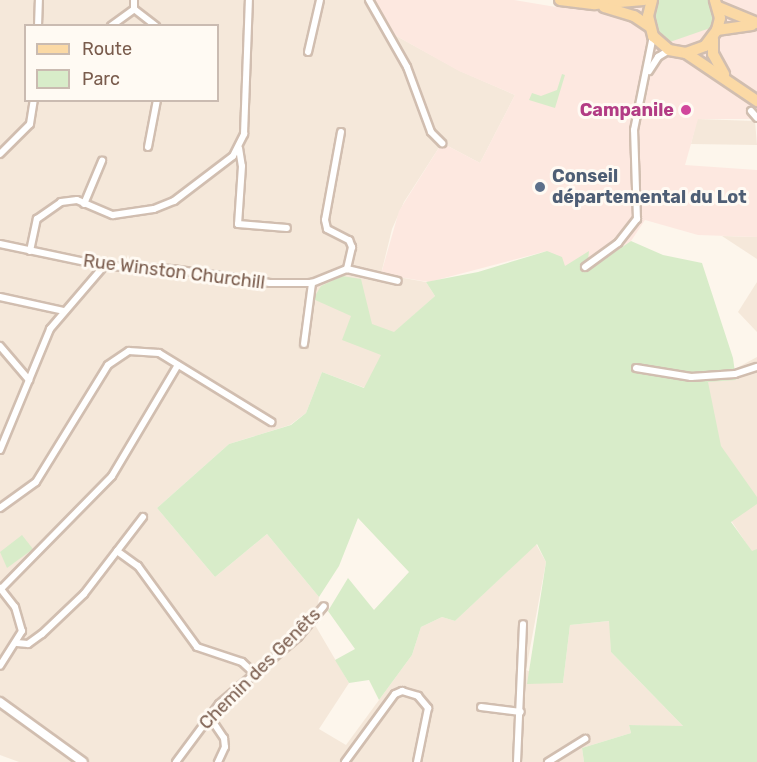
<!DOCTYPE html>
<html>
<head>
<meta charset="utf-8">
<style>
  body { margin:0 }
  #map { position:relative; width:757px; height:762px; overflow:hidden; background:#fdf6ec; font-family:Rubik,sans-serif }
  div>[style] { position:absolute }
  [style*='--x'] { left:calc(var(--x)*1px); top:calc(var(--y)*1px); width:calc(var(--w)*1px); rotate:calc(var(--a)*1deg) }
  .residential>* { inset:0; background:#f5e8da }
  .commercial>* { inset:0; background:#fde8e0 }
  .green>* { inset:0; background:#d8ecc9 }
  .roads { filter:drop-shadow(2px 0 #d1beb0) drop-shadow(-2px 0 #d1beb0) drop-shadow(0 2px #d1beb0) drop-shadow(0 -2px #d1beb0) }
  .minor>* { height:6px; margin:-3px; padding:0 3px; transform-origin:3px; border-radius:3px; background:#fff }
  .tertiary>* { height:8px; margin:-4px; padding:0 4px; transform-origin:4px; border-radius:4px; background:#fff }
  .primary>* { height:10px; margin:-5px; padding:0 5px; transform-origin:5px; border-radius:5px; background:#fbd9a5 }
  .dots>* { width:16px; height:16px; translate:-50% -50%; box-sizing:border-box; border:3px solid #fffaf3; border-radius:50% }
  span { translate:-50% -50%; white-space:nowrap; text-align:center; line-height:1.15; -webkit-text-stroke:6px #fffaf3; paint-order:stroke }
  .hotel-label { font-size:18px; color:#b23c85; font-weight:700 }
  .right { translate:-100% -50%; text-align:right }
  .service-label { font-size:18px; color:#4e5e75; font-weight:700 }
  .left { translate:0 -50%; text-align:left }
  .street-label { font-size:18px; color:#7a5c4d }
  .legend { position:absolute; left:24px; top:24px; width:195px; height:78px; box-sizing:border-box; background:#fffaf3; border:2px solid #cabbb1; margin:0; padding:8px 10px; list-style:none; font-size:18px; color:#7a5c4d }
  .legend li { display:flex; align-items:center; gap:12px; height:30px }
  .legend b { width:30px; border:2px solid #cabbb1 }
</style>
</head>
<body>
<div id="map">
  <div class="residential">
    <i style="clip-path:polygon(evenodd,0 0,371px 0,391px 33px,460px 71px,515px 95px,480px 163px,444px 144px,440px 146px,404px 202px,392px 229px,381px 274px,426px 282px,435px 296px,394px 333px,365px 388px,322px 372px,306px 413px,290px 425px,229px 444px,157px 508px,215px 577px,267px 534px,319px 597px,315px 625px,349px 683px,319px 729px,346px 745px,412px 655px,421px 627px,442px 617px,455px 621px,536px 544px,546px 562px,526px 670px,563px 683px,570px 625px,610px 621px,611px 652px,684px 727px,629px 725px,631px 733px,582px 748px,584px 762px,19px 762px,0 755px,0 0,26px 26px,218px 26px,218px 100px,26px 100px,26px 26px)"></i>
    <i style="clip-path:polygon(697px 119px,755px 121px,757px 145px,691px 144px)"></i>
    <i style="clip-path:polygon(722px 236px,757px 237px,757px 259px)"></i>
    <i style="clip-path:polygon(757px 282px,757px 332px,738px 312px)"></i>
    <i style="clip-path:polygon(757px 357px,757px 549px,752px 552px,626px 363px,733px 370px)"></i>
  </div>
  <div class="commercial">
    <i style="clip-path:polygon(371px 0,514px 0,556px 7px,556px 0,757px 0,757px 119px,698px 119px,685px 165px,757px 170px,757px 237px,698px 235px,645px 220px,631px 241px,587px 272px,564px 266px,547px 251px,429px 282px,381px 274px,399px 211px,440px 146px,444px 144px,480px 163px,515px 95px,459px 71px,391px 33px)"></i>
  </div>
  <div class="green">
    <i style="clip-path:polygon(657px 0,713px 0,716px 26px,667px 43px,656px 29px,653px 18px)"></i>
    <i style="clip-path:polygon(562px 74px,565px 75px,555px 108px,529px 100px,532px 93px,541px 96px,557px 90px)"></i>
    <i style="clip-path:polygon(631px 241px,663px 255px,702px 263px,733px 358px,736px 380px,708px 382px,721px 446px,757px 497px,757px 504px,731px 522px,752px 551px,757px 549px,757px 762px,584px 762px,582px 748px,631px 733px,629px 725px,683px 726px,611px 652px,609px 621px,570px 625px,563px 683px,527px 684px,546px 562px,537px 544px,455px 621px,442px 617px,421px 627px,412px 655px,379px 700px,369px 680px,349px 683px,335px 660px,355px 649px,328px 611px,348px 578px,374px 610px,409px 572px,358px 518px,339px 566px,319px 597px,267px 534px,215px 577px,157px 508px,229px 444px,291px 425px,306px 413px,322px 372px,364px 388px,381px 355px,342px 340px,351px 316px,313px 299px,321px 286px,342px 276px,361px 279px,372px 324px,394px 332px,435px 296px,426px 282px,478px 272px,547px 251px,562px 257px,565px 266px,589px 251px,587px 271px)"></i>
    <i style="clip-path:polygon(22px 535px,33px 549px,7px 568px,0 552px)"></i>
  </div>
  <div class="roads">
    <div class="minor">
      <i style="--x:134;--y:0;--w:9;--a:90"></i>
      <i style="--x:134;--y:9;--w:28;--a:38"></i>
      <i style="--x:369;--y:0;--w:77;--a:60.4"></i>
      <i style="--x:407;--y:67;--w:69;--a:69.7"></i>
      <i style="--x:431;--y:132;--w:16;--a:45"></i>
      <i style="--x:38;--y:26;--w:26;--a:-88"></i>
      <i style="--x:111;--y:26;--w:29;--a:-36"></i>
      <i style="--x:308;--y:52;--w:53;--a:-77"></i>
      <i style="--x:649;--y:71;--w:17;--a:-57"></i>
      <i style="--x:658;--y:57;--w:13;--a:-32"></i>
      <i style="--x:751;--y:111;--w:9;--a:49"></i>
      <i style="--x:341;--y:132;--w:89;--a:100.3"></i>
      <i style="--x:325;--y:220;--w:9;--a:77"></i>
      <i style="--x:327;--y:229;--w:25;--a:27"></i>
      <i style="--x:349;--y:240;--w:8;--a:67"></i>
      <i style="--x:352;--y:247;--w:23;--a:103"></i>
      <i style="--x:148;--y:147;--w:48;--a:-79.2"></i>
      <i style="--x:239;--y:148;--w:18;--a:81"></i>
      <i style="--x:242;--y:166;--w:58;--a:93.9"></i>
      <i style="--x:238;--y:224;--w:49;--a:4.7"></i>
      <i style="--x:0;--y:154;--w:42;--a:-45"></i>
      <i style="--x:30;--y:124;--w:24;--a:-81"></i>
      <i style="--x:84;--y:204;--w:47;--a:-67.3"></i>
      <i style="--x:0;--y:244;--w:106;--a:11.9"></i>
      <i style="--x:104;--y:266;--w:68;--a:2.5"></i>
      <i style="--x:172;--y:269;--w:99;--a:8.1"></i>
      <i style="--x:270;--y:283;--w:42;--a:0"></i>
      <i style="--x:312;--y:283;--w:38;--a:-22"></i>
      <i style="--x:30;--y:251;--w:33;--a:-78"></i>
      <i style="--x:37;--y:219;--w:29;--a:-35"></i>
      <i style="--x:61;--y:202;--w:16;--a:-7"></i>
      <i style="--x:77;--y:200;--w:39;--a:23"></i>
      <i style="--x:113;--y:215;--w:41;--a:-8.3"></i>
      <i style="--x:154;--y:209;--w:22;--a:-22"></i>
      <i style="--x:174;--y:201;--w:74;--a:-37.3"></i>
      <i style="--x:233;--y:156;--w:25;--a:-63"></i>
      <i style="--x:244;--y:134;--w:134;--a:-87.9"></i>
      <i style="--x:585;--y:267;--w:41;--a:-36"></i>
      <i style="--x:618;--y:243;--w:31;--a:-52"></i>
      <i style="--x:637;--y:219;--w:89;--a:-91.9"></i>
      <i style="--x:634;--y:130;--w:96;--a:-78.6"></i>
      <i style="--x:347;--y:269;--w:52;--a:13.2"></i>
      <i style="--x:0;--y:297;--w:66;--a:12.3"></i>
      <i style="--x:304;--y:344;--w:62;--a:-82.5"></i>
      <i style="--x:0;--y:346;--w:45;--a:49.5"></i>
      <i style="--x:636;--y:368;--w:56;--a:9.3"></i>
      <i style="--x:691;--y:377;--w:44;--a:-3.9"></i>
      <i style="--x:735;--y:374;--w:23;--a:-18"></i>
      <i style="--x:0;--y:450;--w:131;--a:-67.5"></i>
      <i style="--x:50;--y:329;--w:83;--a:-49.4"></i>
      <i style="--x:0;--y:508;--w:44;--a:-35.8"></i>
      <i style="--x:36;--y:482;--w:137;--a:-58.4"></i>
      <i style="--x:108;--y:365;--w:25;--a:-34"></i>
      <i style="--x:129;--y:351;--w:30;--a:4"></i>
      <i style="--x:159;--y:353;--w:132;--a:31.6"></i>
      <i style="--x:117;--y:551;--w:26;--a:36"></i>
      <i style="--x:138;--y:566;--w:100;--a:53.9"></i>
      <i style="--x:197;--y:647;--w:47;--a:18.4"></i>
      <i style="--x:242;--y:662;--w:18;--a:43"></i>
      <i style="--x:0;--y:588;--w:24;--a:52"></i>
      <i style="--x:15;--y:607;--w:25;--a:74"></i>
      <i style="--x:22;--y:631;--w:41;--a:122.2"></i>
      <i style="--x:1;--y:589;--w:158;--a:-45.5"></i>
      <i style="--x:112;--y:476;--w:129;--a:-59.3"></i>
      <i style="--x:17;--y:643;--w:11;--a:5"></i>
      <i style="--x:28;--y:644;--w:17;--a:-36"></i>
      <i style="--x:42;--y:634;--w:58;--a:-43.6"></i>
      <i style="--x:84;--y:594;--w:97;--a:-52.5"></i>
      <i style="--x:481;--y:707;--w:40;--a:7.1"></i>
      <i style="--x:209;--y:716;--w:27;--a:56"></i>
      <i style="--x:224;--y:738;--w:9;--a:84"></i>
      <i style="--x:225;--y:747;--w:17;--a:115"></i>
      <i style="--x:176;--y:762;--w:72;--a:-53.4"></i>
      <i style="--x:219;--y:704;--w:104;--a:-40.3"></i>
      <i style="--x:298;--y:637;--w:40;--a:-50"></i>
      <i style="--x:345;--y:762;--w:84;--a:-53.7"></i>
      <i style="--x:395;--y:694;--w:8;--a:-23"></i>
      <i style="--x:402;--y:691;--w:17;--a:17"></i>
      <i style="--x:418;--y:696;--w:16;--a:50"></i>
      <i style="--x:428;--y:708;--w:55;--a:101.5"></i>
      <i style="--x:517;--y:762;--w:138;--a:-87.5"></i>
      <i style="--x:548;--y:762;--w:44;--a:-31.9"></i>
    </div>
    <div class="tertiary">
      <i style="--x:0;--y:702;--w:102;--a:35.9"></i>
    </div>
    <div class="primary">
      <i style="--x:560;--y:0;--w:35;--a:7"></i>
      <i style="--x:595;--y:4;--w:49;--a:-4.7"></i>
      <i style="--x:652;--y:0;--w:16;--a:104"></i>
      <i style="--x:648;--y:16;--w:21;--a:76"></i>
      <i style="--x:653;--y:36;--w:21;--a:41"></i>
      <i style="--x:669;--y:50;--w:17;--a:10"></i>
      <i style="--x:686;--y:53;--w:20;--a:-20"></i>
      <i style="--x:705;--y:46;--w:20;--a:-53"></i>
      <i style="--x:717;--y:30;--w:12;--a:-76"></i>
      <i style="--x:720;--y:18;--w:19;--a:-106"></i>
      <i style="--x:604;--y:7;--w:31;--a:17"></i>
      <i style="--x:634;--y:16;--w:18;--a:34"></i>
      <i style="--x:718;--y:7;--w:42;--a:22.3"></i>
      <i style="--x:717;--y:30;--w:35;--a:-8"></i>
      <i style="--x:713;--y:39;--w:15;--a:90"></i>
      <i style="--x:713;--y:54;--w:23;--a:61"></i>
      <i style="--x:686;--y:53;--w:86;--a:34.1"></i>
    </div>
  </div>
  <div class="dots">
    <i style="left:686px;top:110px;background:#d1479c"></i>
    <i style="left:540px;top:187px;background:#5c6f8a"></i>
  </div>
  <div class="hotel-label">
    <span class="right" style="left:674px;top:110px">Campanile</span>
  </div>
  <div class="service-label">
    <span class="left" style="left:552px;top:187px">Conseil<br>départemental du Lot</span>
  </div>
  <div class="street-label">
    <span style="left:174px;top:272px;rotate:7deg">Rue Winston Churchill</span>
    <span style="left:260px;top:669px;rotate:-45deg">Chemin des Genêts</span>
  </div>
  <ul class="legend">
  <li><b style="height:8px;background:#fbd9a5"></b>Route</li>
  <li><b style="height:16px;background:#d8ecc9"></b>Parc</li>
  </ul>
</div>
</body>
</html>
